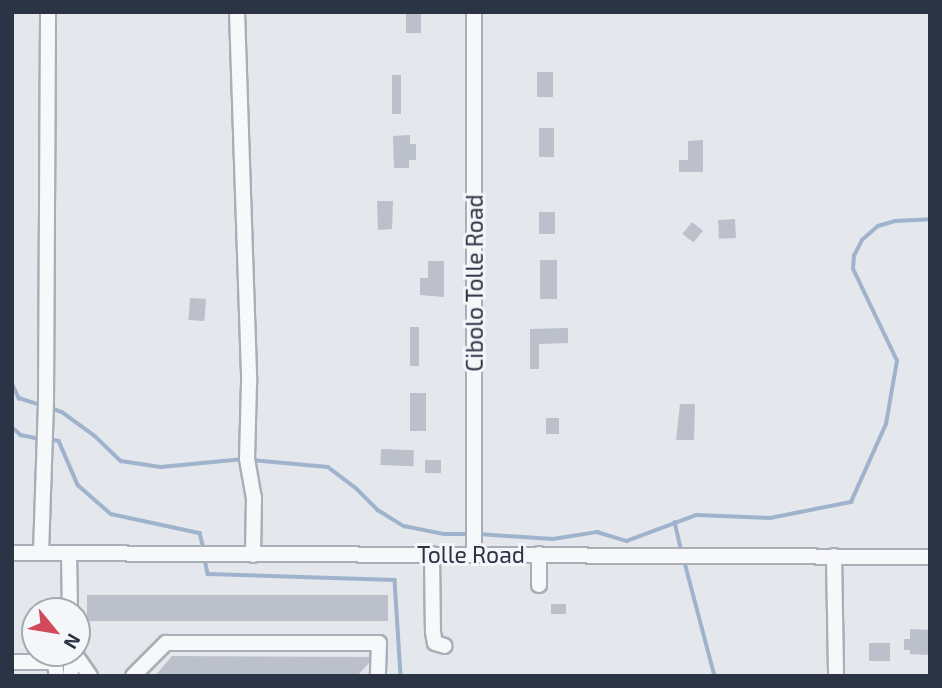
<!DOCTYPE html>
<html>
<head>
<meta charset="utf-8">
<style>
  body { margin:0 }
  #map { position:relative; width:942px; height:688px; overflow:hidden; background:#e4e7ec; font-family:"Exo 2",sans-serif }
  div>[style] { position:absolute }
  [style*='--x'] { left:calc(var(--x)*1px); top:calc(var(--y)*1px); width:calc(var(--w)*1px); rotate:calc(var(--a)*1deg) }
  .stream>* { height:3.5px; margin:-1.75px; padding:0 1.75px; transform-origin:1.75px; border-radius:1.75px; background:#9fb4cc }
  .building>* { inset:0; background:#bbc0ca; transform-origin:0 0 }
  .roads { filter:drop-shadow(2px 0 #a9aeb7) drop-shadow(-2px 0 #a9aeb7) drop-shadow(0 2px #a9aeb7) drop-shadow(0 -2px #a9aeb7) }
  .minor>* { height:14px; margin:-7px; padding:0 7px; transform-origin:7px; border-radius:7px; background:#f7f8fa }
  span { translate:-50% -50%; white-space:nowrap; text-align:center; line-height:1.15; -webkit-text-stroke:6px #f4f6f9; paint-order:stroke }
  .street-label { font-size:23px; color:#2b3445 }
  .frame { position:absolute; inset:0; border:14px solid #2b3445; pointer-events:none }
  .north { position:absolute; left:21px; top:597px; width:70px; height:70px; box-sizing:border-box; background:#f4f6f9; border:2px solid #a4a8b1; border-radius:50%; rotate:120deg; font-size:19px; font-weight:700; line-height:28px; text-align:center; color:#2b3445 }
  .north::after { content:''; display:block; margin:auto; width:24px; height:32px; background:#d1495b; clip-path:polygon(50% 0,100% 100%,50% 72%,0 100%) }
</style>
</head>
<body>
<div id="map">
  <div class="stream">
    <i style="--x:12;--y:383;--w:17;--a:65"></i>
    <i style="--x:19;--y:398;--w:22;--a:18"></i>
    <i style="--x:51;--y:408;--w:12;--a:20"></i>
    <i style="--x:62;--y:412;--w:41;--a:36"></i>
    <i style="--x:95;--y:436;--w:36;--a:44"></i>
    <i style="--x:121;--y:461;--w:40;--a:8.5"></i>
    <i style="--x:161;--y:467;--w:83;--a:-5.5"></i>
    <i style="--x:12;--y:427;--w:12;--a:42"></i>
    <i style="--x:21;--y:435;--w:14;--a:12"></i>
    <i style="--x:54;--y:440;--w:5;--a:11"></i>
    <i style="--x:59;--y:441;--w:48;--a:66.6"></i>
    <i style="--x:78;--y:485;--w:44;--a:41.3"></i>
    <i style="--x:111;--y:514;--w:91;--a:12.1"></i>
    <i style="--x:200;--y:533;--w:12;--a:76"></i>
    <i style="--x:252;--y:460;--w:76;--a:5.3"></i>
    <i style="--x:328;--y:467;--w:36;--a:37"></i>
    <i style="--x:357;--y:489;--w:30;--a:45"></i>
    <i style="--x:378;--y:510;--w:31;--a:32"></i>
    <i style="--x:404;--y:526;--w:41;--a:11.3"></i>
    <i style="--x:444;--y:534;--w:27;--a:0"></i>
    <i style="--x:675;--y:522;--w:31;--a:77"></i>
    <i style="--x:479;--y:534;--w:74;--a:3.9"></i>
    <i style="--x:553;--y:539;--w:45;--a:-9"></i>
    <i style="--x:597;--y:532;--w:31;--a:17"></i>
    <i style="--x:627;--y:541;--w:74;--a:-20.6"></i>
    <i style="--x:696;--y:515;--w:74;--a:2.3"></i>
    <i style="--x:770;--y:518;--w:83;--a:-11.2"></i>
    <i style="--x:851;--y:502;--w:85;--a:-65.8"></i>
    <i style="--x:886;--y:424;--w:64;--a:-80.1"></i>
    <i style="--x:897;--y:361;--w:102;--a:-115.6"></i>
    <i style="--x:853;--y:269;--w:13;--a:-86"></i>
    <i style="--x:854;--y:256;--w:18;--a:-63"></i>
    <i style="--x:862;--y:240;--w:21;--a:-41"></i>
    <i style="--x:878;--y:226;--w:18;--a:-16"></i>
    <i style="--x:895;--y:221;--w:35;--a:-3"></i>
    <i style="--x:684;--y:559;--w:121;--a:75.2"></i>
    <i style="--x:206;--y:564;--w:10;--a:79"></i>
    <i style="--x:208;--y:574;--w:187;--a:1.8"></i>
    <i style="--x:395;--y:580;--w:96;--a:86.4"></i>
  </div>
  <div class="building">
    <i style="left:406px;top:12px;width:15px;height:21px"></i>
    <i style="left:537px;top:72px;width:16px;height:25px"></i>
    <i style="left:392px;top:75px;width:9px;height:39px"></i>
    <i style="left:539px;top:128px;width:15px;height:29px"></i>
    <i style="clip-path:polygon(410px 135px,410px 144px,416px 144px,416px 160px,409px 160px,409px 168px,394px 168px,393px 136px)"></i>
    <i style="clip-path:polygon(703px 140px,703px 172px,679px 172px,679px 160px,688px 160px,688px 141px)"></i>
    <i style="clip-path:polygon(377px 201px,393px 201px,392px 229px,378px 230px)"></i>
    <i style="left:539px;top:212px;width:16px;height:22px"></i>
    <i style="left:735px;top:219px;width:19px;height:17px;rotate:87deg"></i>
    <i style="left:692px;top:222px;width:14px;height:15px;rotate:39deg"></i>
    <i style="left:540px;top:260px;width:17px;height:39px"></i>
    <i style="clip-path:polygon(428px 261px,444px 261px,444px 297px,420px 295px,420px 278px,428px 278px)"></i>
    <i style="left:190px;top:298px;width:16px;height:22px;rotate:4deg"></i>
    <i style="left:410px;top:327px;width:9px;height:39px"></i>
    <i style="clip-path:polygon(568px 328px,568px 343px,539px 344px,539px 369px,530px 369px,530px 329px)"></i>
    <i style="left:410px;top:393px;width:16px;height:38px"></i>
    <i style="clip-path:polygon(680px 404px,695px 404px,694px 440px,676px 440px)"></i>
    <i style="left:546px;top:418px;width:13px;height:16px"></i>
    <i style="left:381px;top:449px;width:33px;height:16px;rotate:2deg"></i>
    <i style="left:425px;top:460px;width:16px;height:13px"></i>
    <i style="left:87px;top:595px;width:301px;height:26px"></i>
    <i style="left:551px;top:604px;width:15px;height:10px"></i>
    <i style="clip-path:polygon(910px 629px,930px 630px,930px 655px,910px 654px,910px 650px,904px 650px,904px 639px,910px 639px)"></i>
    <i style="left:869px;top:643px;width:21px;height:18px"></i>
    <i style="clip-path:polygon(172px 656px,369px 657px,369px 663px,357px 676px,155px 676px)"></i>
  </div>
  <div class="roads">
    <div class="minor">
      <i style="--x:237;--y:12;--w:371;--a:88.1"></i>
      <i style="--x:249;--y:383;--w:76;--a:91.5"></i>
      <i style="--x:247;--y:459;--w:39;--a:80"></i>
      <i style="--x:254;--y:497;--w:58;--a:91"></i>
      <i style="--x:12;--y:553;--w:918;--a:0.25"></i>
      <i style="--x:41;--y:553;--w:152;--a:-88.1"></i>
      <i style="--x:46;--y:401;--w:389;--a:-89.7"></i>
      <i style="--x:69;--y:554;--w:57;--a:89"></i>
      <i style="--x:432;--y:554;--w:78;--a:89.3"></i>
      <i style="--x:433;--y:632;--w:11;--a:80"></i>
      <i style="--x:435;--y:643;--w:10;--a:17"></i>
      <i style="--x:474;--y:554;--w:542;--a:-90"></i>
      <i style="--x:539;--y:554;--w:31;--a:90"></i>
      <i style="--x:834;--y:556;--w:120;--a:89"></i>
      <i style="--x:71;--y:653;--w:23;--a:90"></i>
      <i style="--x:74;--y:653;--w:28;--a:55"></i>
      <i style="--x:12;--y:662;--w:39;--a:0"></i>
      <i style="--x:51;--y:662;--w:5;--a:37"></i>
      <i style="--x:55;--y:665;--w:11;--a:80"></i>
      <i style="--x:133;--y:676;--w:47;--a:-45"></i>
      <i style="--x:166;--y:643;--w:213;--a:0"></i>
      <i style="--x:379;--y:643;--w:33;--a:92"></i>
    </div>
  </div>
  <div class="street-label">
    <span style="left:474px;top:283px;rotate:-90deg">Cibolo Tolle Road</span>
    <span style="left:471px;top:554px">Tolle Road</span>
  </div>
  <div class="frame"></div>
  <div class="north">N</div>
</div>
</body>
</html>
